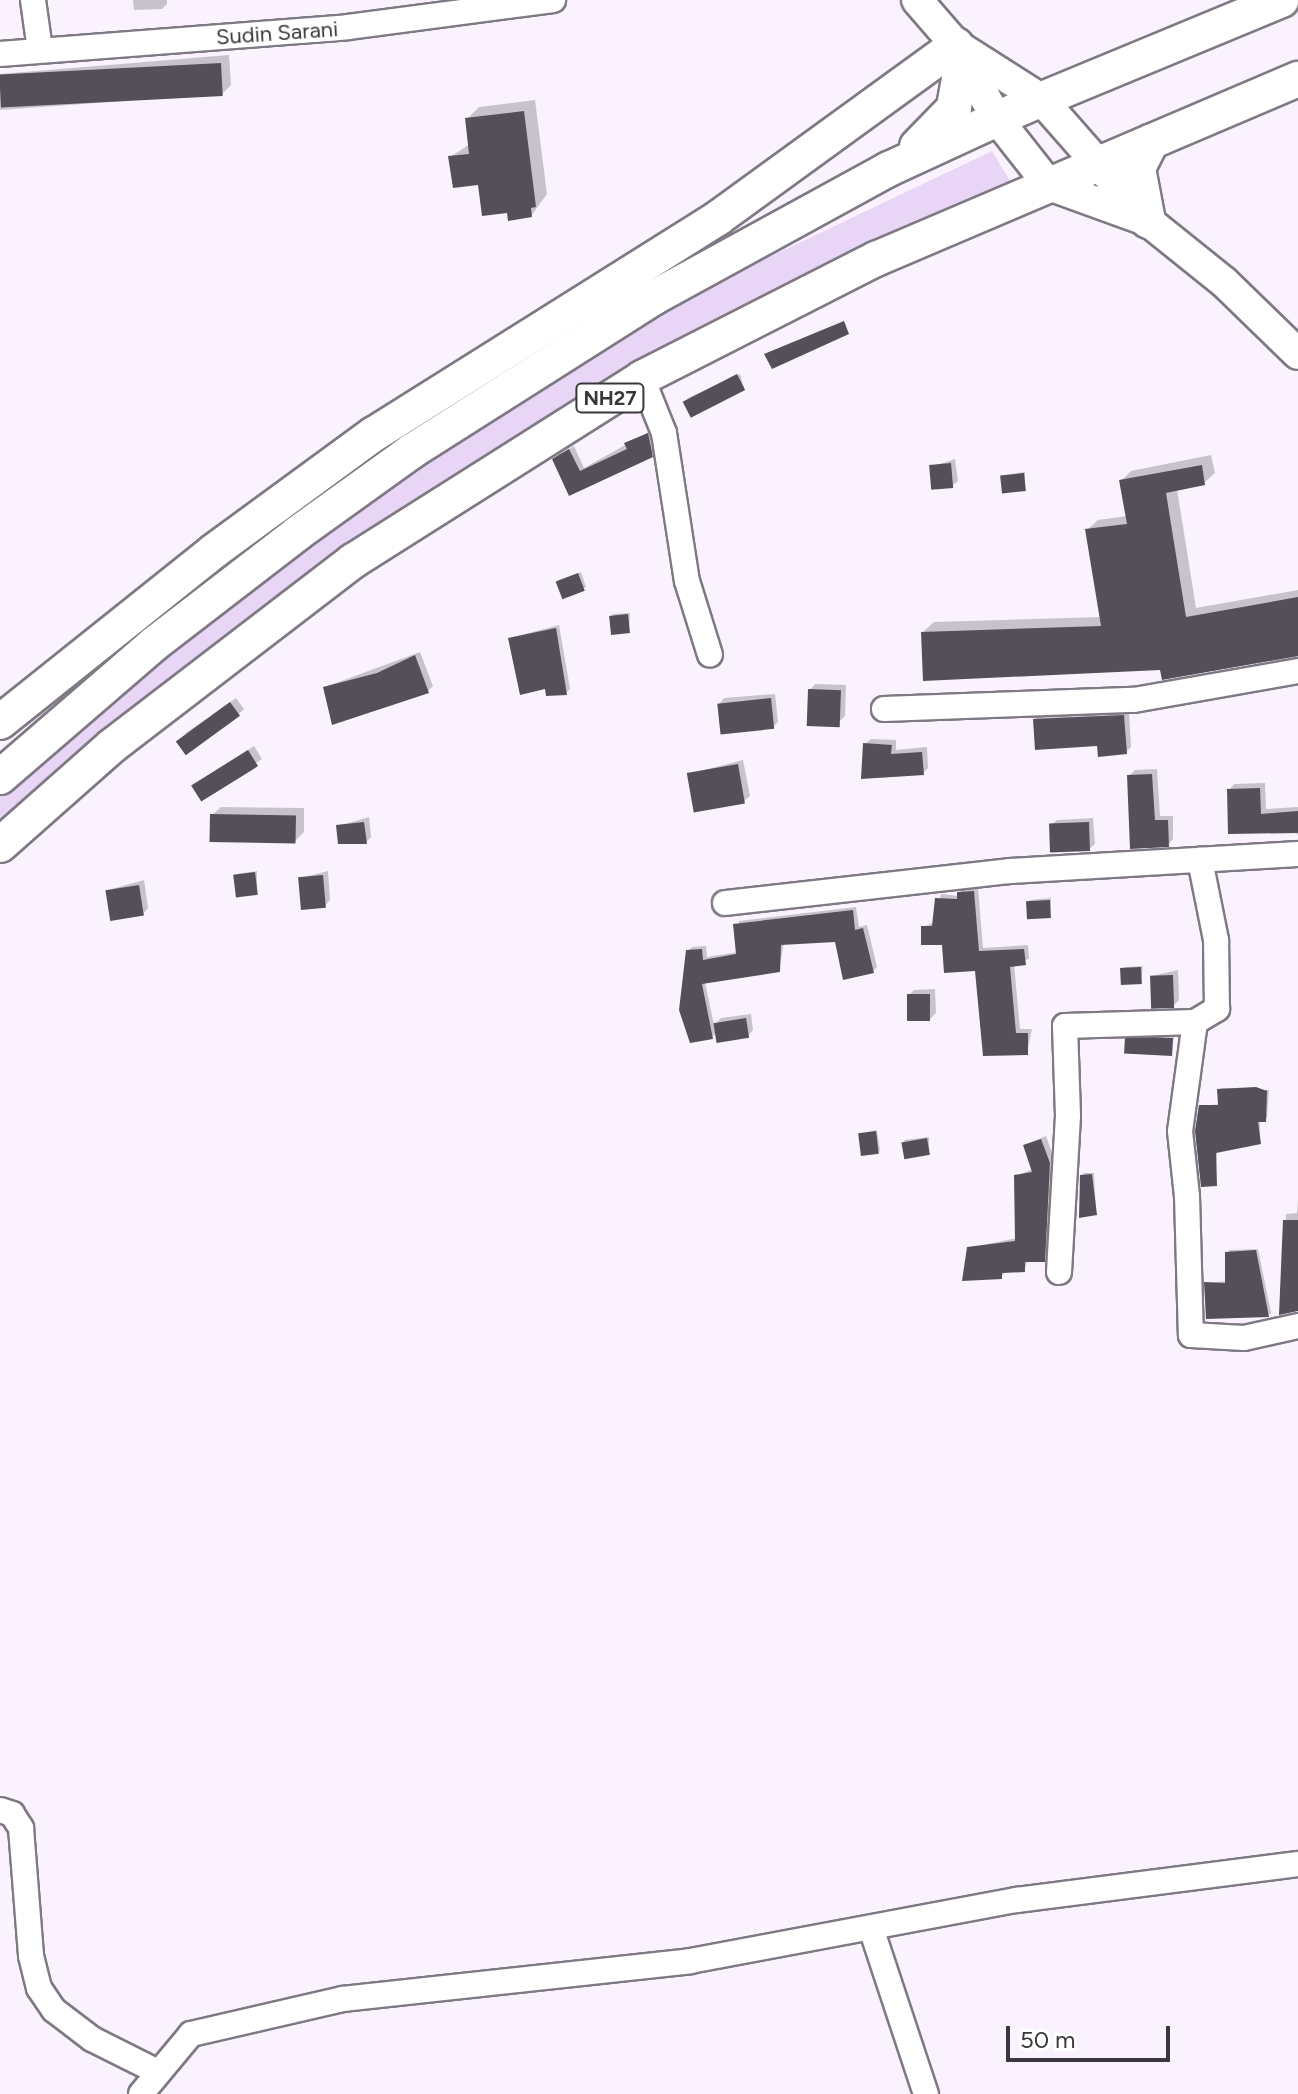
<!DOCTYPE html>
<html>
<head>
<meta charset="utf-8">
<style>
  body { margin:0 }
  #map { position:relative; width:1298px; height:2094px; overflow:hidden; background:#faf3ff; font-family:Figtree,sans-serif }
  div>[style] { position:absolute }
  [style*='--x'] { left:calc(var(--x)*1px); top:calc(var(--y)*1px); width:calc(var(--w)*1px); rotate:calc(var(--a)*1deg) }
  .green>* { inset:0; background:#e9d6f6 }
  .shadow>* { inset:0; background:#0003 }
  .building>* { inset:0; background:#544f58; transform-origin:0 0 }
  .roads { filter:drop-shadow(2px 0 #7f7984) drop-shadow(-2px 0 #7f7984) drop-shadow(0 2px #7f7984) drop-shadow(0 -2px #7f7984) }
  .minor>* { height:24px; margin:-12px; padding:0 12px; transform-origin:12px; border-radius:12px; background:#fff }
  .major>* { height:30px; margin:-15px; padding:0 15px; transform-origin:15px; border-radius:15px; background:#fff }
  .highway>* { height:34px; margin:-17px; padding:0 17px; transform-origin:17px; border-radius:17px; background:#fff }
  span { translate:-50% -50%; white-space:nowrap; text-align:center; line-height:1.15; -webkit-text-stroke:8px #fff; paint-order:stroke }
  .shield-label span { padding:2px 6px; background:#fff; border:2px solid; border-radius:6px; -webkit-text-stroke-width:0 }
  .shield-label { font-size:20px; color:#39373b; font-weight:700 }
  .street-label { font-size:22px; color:#39373b }
  .scale { position:absolute; left:1006px; top:2026px; width:164px; height:36px; box-sizing:border-box; border:4px solid #39373b; border-top:0; padding-left:10px; font-size:24px; line-height:28px; white-space:nowrap; color:#39373b; -webkit-text-stroke:6px #fff; paint-order:stroke }
</style>
</head>
<body>
<div id="map">
  <div class="green">
    <i style="clip-path:polygon(992px 151px,1012px 184px,369px 531px,228px 635px,0 822px,0 792px,211px 614px,353px 507px,673px 303px)"></i>
  </div>
  <div class="shadow">
    <i style="clip-path:polygon(133px 0,167px 0,167px 4px,162px 9px,134px 10px)"></i>
    <i style="clip-path:polygon(229px 55px,231px 85px,222px 94px,0 110px,0 74px)"></i>
    <i style="clip-path:polygon(535px 100px,547px 194px,531px 216px,509px 210px,450px 157px,470px 144px,467px 119px,479px 107px)"></i>
    <i style="clip-path:polygon(740px 374px,744px 388px,686px 399px)"></i>
    <i style="clip-path:polygon(652px 430px,656px 450px,651px 455px,570px 494px,554px 459px,559px 454px,574px 446px,584px 468px)"></i>
    <i style="clip-path:polygon(1211px 455px,1215px 473px,1204px 483px,1177px 489px,1196px 608px,1298px 590px,1298px 657px,1163px 678px,1162px 668px,923px 632px,934px 622px,1102px 617px,1087px 530px,1098px 520px,1127px 516px,1121px 481px,1131px 471px)"></i>
    <i style="clip-path:polygon(955px 459px,958px 481px,952px 486px,931px 467px)"></i>
    <i style="clip-path:polygon(1025px 472px,1025px 489px,1003px 477px,1005px 475px)"></i>
    <i style="clip-path:polygon(581px 572px,586px 587px,564px 597px,560px 581px)"></i>
    <i style="clip-path:polygon(630px 613px,629px 632px,611px 616px,613px 614px)"></i>
    <i style="clip-path:polygon(559px 625px,570px 689px,566px 693px,547px 686px,510px 638px)"></i>
    <i style="clip-path:polygon(420px 652px,433px 686px,428px 691px,325px 687px)"></i>
    <i style="clip-path:polygon(815px 684px,846px 685px,845px 716px,840px 721px,810px 690px)"></i>
    <i style="clip-path:polygon(775px 694px,778px 722px,773px 727px,719px 704px,724px 698px)"></i>
    <i style="clip-path:polygon(236px 698px,244px 709px,239px 714px,183px 735px)"></i>
    <i style="clip-path:polygon(1129px 711px,1131px 747px,1126px 752px,1035px 719px,1040px 714px)"></i>
    <i style="clip-path:polygon(871px 739px,896px 740px,896px 750px,927px 747px,928px 768px,923px 773px,865px 744px)"></i>
    <i style="clip-path:polygon(254px 746px,262px 759px,203px 799px,200px 781px)"></i>
    <i style="clip-path:polygon(743px 760px,750px 796px,744px 801px,689px 774px)"></i>
    <i style="clip-path:polygon(1157px 769px,1160px 816px,1173px 816px,1173px 839px,1168px 845px,1129px 776px,1135px 770px)"></i>
    <i style="clip-path:polygon(1265px 783px,1266px 809px,1298px 807px,1298px 835px,1294px 831px,1230px 832px,1229px 790px,1234px 784px)"></i>
    <i style="clip-path:polygon(221px 807px,304px 808px,304px 832px,295px 841px,212px 815px)"></i>
    <i style="clip-path:polygon(369px 817px,371px 837px,366px 842px,338px 826px)"></i>
    <i style="clip-path:polygon(1093px 818px,1095px 844px,1089px 849px,1051px 825px,1057px 820px)"></i>
    <i style="clip-path:polygon(257px 871px,257px 893px,235px 876px,237px 874px)"></i>
    <i style="clip-path:polygon(328px 871px,330px 900px,325px 906px,300px 878px)"></i>
    <i style="clip-path:polygon(144px 880px,148px 908px,143px 914px,108px 890px)"></i>
    <i style="clip-path:polygon(978px 887px,983px 948px,1028px 945px,1029px 959px,1014px 964px,1020px 1029px,1032px 1029px,1027px 1053px,976px 969px,923px 927px,935px 922px,941px 894px,959px 896px,963px 888px)"></i>
    <i style="clip-path:polygon(1051px 898px,1050px 916px,1028px 902px,1030px 900px)"></i>
    <i style="clip-path:polygon(856px 907px,859px 927px,867px 925px,877px 967px,873px 971px,836px 940px,784px 943px,779px 970px,705px 982px,714px 1025px,721px 1018px,751px 1014px,753px 1030px,748px 1036px,717px 1032px,712px 1037px,688px 951px,692px 947px,706px 946px,707px 957px,738px 952px,739px 921px)"></i>
    <i style="clip-path:polygon(1143px 966px,1141px 982px,1122px 969px,1125px 967px)"></i>
    <i style="clip-path:polygon(1178px 970px,1179px 1000px,1173px 1006px,1152px 976px)"></i>
    <i style="clip-path:polygon(935px 989px,936px 1013px,930px 1019px,909px 995px,914px 990px)"></i>
    <i style="clip-path:polygon(1174px 1037px,1171px 1054px,1127px 1043px,1129px 1041px)"></i>
    <i style="clip-path:polygon(1221px 1088px,1269px 1090px,1267px 1118px,1260px 1120px,1260px 1143px,1217px 1151px,1216px 1184px,1201px 1106px,1220px 1104px)"></i>
    <i style="clip-path:polygon(877px 1130px,880px 1150px,878px 1152px,860px 1134px)"></i>
    <i style="clip-path:polygon(1046px 1136px,1054px 1158px,1048px 1255px,1028px 1260px,1024px 1270px,1006px 1271px,1001px 1277px,969px 1248px,1017px 1238px,1016px 1176px,1033px 1169px,1025px 1145px)"></i>
    <i style="clip-path:polygon(929px 1137px,929px 1153px,903px 1143px,905px 1140px)"></i>
    <i style="clip-path:polygon(1084px 1173px,1094px 1173px,1096px 1213px,1082px 1176px)"></i>
    <i style="clip-path:polygon(1298px 1199px,1298px 1310px,1281px 1312px,1286px 1214px,1297px 1213px)"></i>
    <i style="clip-path:polygon(1258px 1249px,1271px 1313px,1269px 1315px,1207px 1283px,1227px 1281px,1229px 1250px)"></i>
  </div>
  <div class="building">
    <i style="left:221px;top:63px;width:33px;height:222px;rotate:87deg"></i>
    <i style="clip-path:polygon(524px 111px,536px 207px,531px 208px,532px 217px,508px 221px,507px 213px,482px 216px,478px 185px,453px 188px,448px 156px,469px 154px,465px 118px)"></i>
    <i style="clip-path:polygon(844px 321px,849px 334px,772px 369px,764px 354px)"></i>
    <i style="left:737px;top:374px;width:18px;height:61px;rotate:63deg"></i>
    <i style="clip-path:polygon(648px 433px,653px 457px,569px 496px,552px 459px,569px 449px,580px 471px,627px 449px,624px 443px)"></i>
    <i style="left:951px;top:463px;width:25px;height:22px;rotate:85deg"></i>
    <i style="clip-path:polygon(1202px 465px,1205px 485px,1166px 493px,1186px 617px,1298px 597px,1298px 656px,1162px 680px,1160px 670px,923px 681px,921px 632px,1101px 626px,1085px 529px,1127px 524px,1119px 480px)"></i>
    <i style="left:1024px;top:473px;width:18px;height:24px;rotate:84deg"></i>
    <i style="left:578px;top:573px;width:19px;height:24px;rotate:69deg"></i>
    <i style="left:628px;top:614px;width:19px;height:19px;rotate:84deg"></i>
    <i style="clip-path:polygon(556px 628px,567px 695px,546px 696px,545px 689px,520px 695px,508px 638px)"></i>
    <i style="clip-path:polygon(415px 655px,429px 693px,332px 725px,323px 687px,377px 673px)"></i>
    <i style="left:808px;top:689px;width:33px;height:37px;rotate:2deg"></i>
    <i style="left:771px;top:698px;width:31px;height:54px;rotate:84deg"></i>
    <i style="left:230px;top:702px;width:17px;height:67px;rotate:54deg"></i>
    <i style="clip-path:polygon(1124px 715px,1127px 754px,1098px 757px,1097px 746px,1035px 750px,1033px 719px)"></i>
    <i style="clip-path:polygon(863px 743px,892px 745px,891px 754px,922px 752px,924px 775px,861px 779px)"></i>
    <i style="left:248px;top:750px;width:19px;height:67px;rotate:58deg"></i>
    <i style="left:738px;top:764px;width:40px;height:52px;rotate:80deg"></i>
    <i style="clip-path:polygon(1152px 774px,1155px 820px,1168px 820px,1169px 847px,1130px 849px,1127px 775px)"></i>
    <i style="clip-path:polygon(1260px 788px,1261px 814px,1298px 811px,1298px 833px,1228px 834px,1227px 789px)"></i>
    <i style="left:210px;top:814px;width:86px;height:28px;rotate:1deg"></i>
    <i style="clip-path:polygon(364px 822px,367px 844px,338px 844px,336px 825px)"></i>
    <i style="left:1089px;top:822px;width:29px;height:40px;rotate:88deg"></i>
    <i style="left:255px;top:872px;width:23px;height:22px;rotate:83deg"></i>
    <i style="left:323px;top:875px;width:33px;height:25px;rotate:85deg"></i>
    <i style="left:139px;top:885px;width:31px;height:34px;rotate:81deg"></i>
    <i style="clip-path:polygon(974px 891px,979px 951px,1024px 949px,1026px 965px,1010px 967px,1016px 1033px,1028px 1033px,1028px 1055px,983px 1056px,975px 971px,944px 973px,942px 945px,921px 945px,921px 926px,932px 926px,935px 898px,957px 899px,957px 892px)"></i>
    <i style="left:1050px;top:900px;width:18px;height:24px;rotate:87deg"></i>
    <i style="clip-path:polygon(853px 910px,855px 930px,863px 928px,874px 973px,843px 980px,835px 942px,781px 945px,780px 972px,702px 984px,713px 1039px,690px 1043px,679px 1010px,686px 950px,702px 949px,703px 960px,736px 954px,733px 924px)"></i>
    <i style="left:1141px;top:967px;width:17px;height:21px;rotate:87deg"></i>
    <i style="left:1173px;top:975px;width:33px;height:23px;rotate:88deg"></i>
    <i style="left:907px;top:994px;width:23px;height:27px"></i>
    <i style="left:746px;top:1018px;width:20px;height:33px;rotate:81deg"></i>
    <i style="left:1173px;top:1038px;width:18px;height:48px;rotate:93deg"></i>
    <i style="clip-path:polygon(1256px 1087px,1267px 1091px,1266px 1122px,1258px 1122px,1261px 1144px,1216px 1153px,1217px 1186px,1201px 1187px,1195px 1131px,1199px 1105px,1218px 1105px,1217px 1089px)"></i>
    <i style="left:876px;top:1131px;width:23px;height:18px;rotate:83deg"></i>
    <i style="left:927px;top:1138px;width:17px;height:26px;rotate:80deg"></i>
    <i style="clip-path:polygon(1041px 1139px,1050px 1163px,1045px 1262px,1025px 1262px,1025px 1272px,1002px 1273px,1002px 1279px,962px 1281px,967px 1247px,1015px 1241px,1014px 1175px,1032px 1172px,1023px 1145px)"></i>
    <i style="clip-path:polygon(1092px 1174px,1097px 1215px,1079px 1218px,1080px 1175px)"></i>
    <i style="clip-path:polygon(1283px 1220px,1298px 1220px,1298px 1311px,1279px 1315px)"></i>
    <i style="clip-path:polygon(1256px 1250px,1269px 1317px,1206px 1319px,1204px 1282px,1225px 1283px,1225px 1252px)"></i>
  </div>
  <div class="roads">
    <div class="minor">
      <i style="--x:33;--y:0;--w:50;--a:82"></i>
      <i style="--x:0;--y:54;--w:349;--a:-4.4"></i>
      <i style="--x:348;--y:27;--w:207;--a:-7.5"></i>
      <i style="--x:642;--y:378;--w:59;--a:68.2"></i>
      <i style="--x:664;--y:433;--w:150;--a:81.2"></i>
      <i style="--x:687;--y:581;--w:77;--a:72.7"></i>
      <i style="--x:884;--y:709;--w:250;--a:-2.1"></i>
      <i style="--x:1134;--y:700;--w:167;--a:-10"></i>
      <i style="--x:725;--y:903;--w:287;--a:-6.4"></i>
      <i style="--x:1010;--y:871;--w:289;--a:-3.4"></i>
      <i style="--x:1195;--y:1022;--w:110;--a:97.8"></i>
      <i style="--x:1180;--y:1131;--w:65;--a:83.9"></i>
      <i style="--x:1187;--y:1196;--w:139;--a:88.4"></i>
      <i style="--x:1191;--y:1335;--w:53;--a:3.2"></i>
      <i style="--x:1244;--y:1338;--w:55;--a:-12.5"></i>
      <i style="--x:1059;--y:1272;--w:156;--a:-86.7"></i>
      <i style="--x:1068;--y:1116;--w:90;--a:-91.9"></i>
      <i style="--x:1065;--y:1026;--w:130;--a:-1.8"></i>
      <i style="--x:1195;--y:1022;--w:26;--a:-31"></i>
      <i style="--x:1217;--y:1009;--w:69;--a:-90.8"></i>
      <i style="--x:1216;--y:940;--w:82;--a:-101.3"></i>
      <i style="--x:0;--y:1810;--w:13;--a:18"></i>
      <i style="--x:12;--y:1814;--w:17;--a:57"></i>
      <i style="--x:21;--y:1828;--w:128;--a:85.5"></i>
      <i style="--x:31;--y:1956;--w:33;--a:76"></i>
      <i style="--x:39;--y:1988;--w:27;--a:56"></i>
      <i style="--x:54;--y:2010;--w:48;--a:37.3"></i>
      <i style="--x:92;--y:2039;--w:74;--a:26.6"></i>
      <i style="--x:871;--y:1928;--w:175;--a:71.7"></i>
      <i style="--x:141;--y:2094;--w:78;--a:-50.2"></i>
      <i style="--x:191;--y:2034;--w:156;--a:-13"></i>
      <i style="--x:343;--y:1999;--w:349;--a:-6.2"></i>
      <i style="--x:690;--y:1961;--w:333;--a:-10.6"></i>
      <i style="--x:1017;--y:1900;--w:283;--a:-7.3"></i>
    </div>
    <div class="major">
      <i style="--x:917;--y:0;--w:60;--a:49.1"></i>
      <i style="--x:1148;--y:221;--w:105;--a:-160"></i>
      <i style="--x:1049;--y:185;--w:84;--a:-128.2"></i>
      <i style="--x:997;--y:119;--w:85;--a:-119"></i>
      <i style="--x:956;--y:45;--w:101;--a:32.4"></i>
      <i style="--x:1041;--y:99;--w:162;--a:48.7"></i>
      <i style="--x:1148;--y:221;--w:97;--a:38.8"></i>
      <i style="--x:1224;--y:282;--w:103;--a:44.2"></i>
    </div>
    <div class="highway">
      <i style="--x:1148;--y:221;--w:54;--a:-100.7"></i>
      <i style="--x:1138;--y:168;--w:30;--a:-63"></i>
      <i style="--x:0;--y:722;--w:274;--a:-38.6"></i>
      <i style="--x:214;--y:551;--w:198;--a:-36.2"></i>
      <i style="--x:374;--y:434;--w:406;--a:-32.1"></i>
      <i style="--x:718;--y:218;--w:294;--a:-36"></i>
      <i style="--x:956;--y:45;--w:28;--a:82"></i>
      <i style="--x:960;--y:73;--w:36;--a:100"></i>
      <i style="--x:954;--y:108;--w:53;--a:134.2"></i>
      <i style="--x:0;--y:777;--w:203;--a:-40.8"></i>
      <i style="--x:154;--y:644;--w:182;--a:-37.6"></i>
      <i style="--x:298;--y:533;--w:140;--a:-35.7"></i>
      <i style="--x:412;--y:451;--w:288;--a:-32.4"></i>
      <i style="--x:655;--y:297;--w:267;--a:-28.7"></i>
      <i style="--x:889;--y:169;--w:145;--a:-24.8"></i>
      <i style="--x:1021;--y:108;--w:282;--a:-22.5"></i>
      <i style="--x:0;--y:845;--w:149;--a:-41.5"></i>
      <i style="--x:112;--y:746;--w:304;--a:-37.5"></i>
      <i style="--x:353;--y:561;--w:342;--a:-32.3"></i>
      <i style="--x:642;--y:378;--w:263;--a:-27"></i>
      <i style="--x:876;--y:259;--w:459;--a:-23.1"></i>
    </div>
  </div>
  <div class="shield-label">
    <span style="left:610px;top:398px">NH27</span>
  </div>
  <div class="street-label">
    <span style="left:277px;top:33px;rotate:-4deg">Sudin Sarani</span>
  </div>
  <div class="scale">50 m</div>
</div>
</body>
</html>
